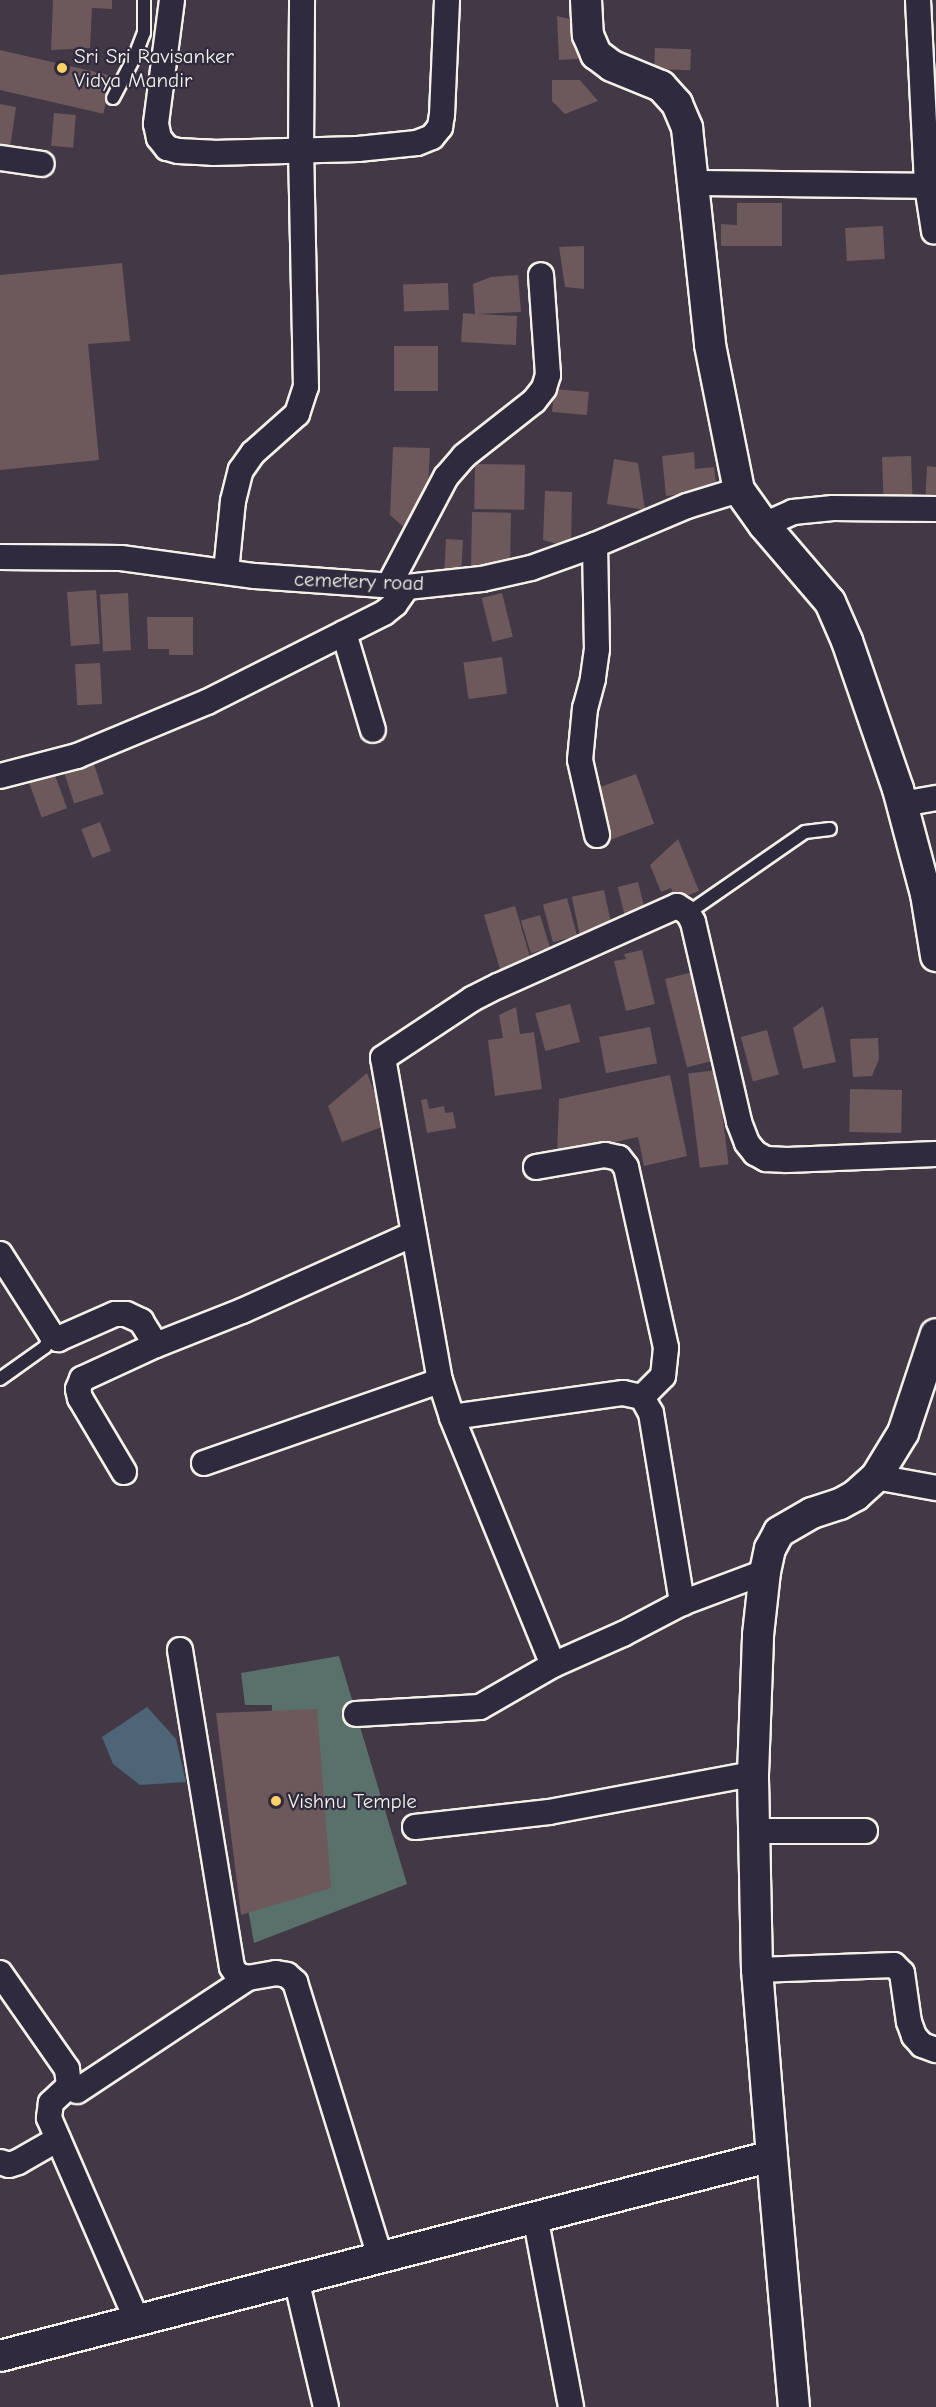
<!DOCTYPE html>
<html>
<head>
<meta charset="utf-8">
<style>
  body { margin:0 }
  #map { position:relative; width:936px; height:2407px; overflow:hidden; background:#423846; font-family:"Comic Neue",sans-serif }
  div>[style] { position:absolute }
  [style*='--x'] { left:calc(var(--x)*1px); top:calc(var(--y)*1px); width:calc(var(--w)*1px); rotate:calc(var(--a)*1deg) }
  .green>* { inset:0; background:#5a706b }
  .water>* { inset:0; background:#4d6576 }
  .building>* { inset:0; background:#6d585c; transform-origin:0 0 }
  .roads { filter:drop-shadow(2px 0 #f4f1e8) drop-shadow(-2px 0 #f4f1e8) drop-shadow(0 2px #f4f1e8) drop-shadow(0 -2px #f4f1e8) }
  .service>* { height:12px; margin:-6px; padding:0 6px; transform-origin:6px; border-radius:6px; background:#2f2a3d }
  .minor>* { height:24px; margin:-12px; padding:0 12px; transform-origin:12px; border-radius:12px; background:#2f2a3d }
  .tertiary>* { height:30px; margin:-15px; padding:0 15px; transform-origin:15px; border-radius:15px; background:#2f2a3d }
  .dots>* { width:16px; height:16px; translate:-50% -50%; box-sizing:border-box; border:3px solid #2f2a3d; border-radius:50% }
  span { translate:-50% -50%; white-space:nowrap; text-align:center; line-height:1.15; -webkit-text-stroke:4.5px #2f2a3d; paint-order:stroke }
  .poi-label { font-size:21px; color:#f4f1e8 }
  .left { translate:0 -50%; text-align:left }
  .street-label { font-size:21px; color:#f4f1e8 }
</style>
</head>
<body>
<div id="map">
  <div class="green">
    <i style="clip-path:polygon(339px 1656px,407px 1884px,254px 1943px,247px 1903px,271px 1745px,272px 1705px,245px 1705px,241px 1673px)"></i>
  </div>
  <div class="water">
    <i style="clip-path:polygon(147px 1707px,176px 1739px,186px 1782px,140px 1785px,113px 1764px,102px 1737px)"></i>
  </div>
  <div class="building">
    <i style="clip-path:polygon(53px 0,112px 0,112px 9px,92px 8px,90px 48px,51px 50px)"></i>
    <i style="clip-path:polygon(557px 16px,578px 21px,579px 59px,559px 60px)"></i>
    <i style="left:655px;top:48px;width:36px;height:21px;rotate:2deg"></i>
    <i style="left:0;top:50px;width:115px;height:39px;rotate:13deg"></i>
    <i style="clip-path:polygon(552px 80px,580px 80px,598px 101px,565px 114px,552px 101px)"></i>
    <i style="clip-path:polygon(0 104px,16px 107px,10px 148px,0 146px)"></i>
    <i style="left:54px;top:113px;width:22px;height:33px;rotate:5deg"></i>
    <i style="clip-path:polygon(737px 203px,782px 203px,782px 246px,721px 246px,721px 224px,737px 225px)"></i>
    <i style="left:883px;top:226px;width:33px;height:38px;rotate:87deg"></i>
    <i style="clip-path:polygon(584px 246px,584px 289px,565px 287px,559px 247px)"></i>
    <i style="clip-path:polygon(122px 263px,130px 341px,88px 344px,99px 460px,0 470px,0 275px)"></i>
    <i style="clip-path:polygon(518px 275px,521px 312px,478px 314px,517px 316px,516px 345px,461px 342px,463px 313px,475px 314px,473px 284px,491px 277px)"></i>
    <i style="left:448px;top:283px;width:27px;height:45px;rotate:88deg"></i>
    <i style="left:394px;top:346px;width:44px;height:45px"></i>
    <i style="left:554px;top:389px;width:35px;height:23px;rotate:5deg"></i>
    <i style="clip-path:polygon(393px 447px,430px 448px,428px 489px,408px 531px,390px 515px)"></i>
    <i style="clip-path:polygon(694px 452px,695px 469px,714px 467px,717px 491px,666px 496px,662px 456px)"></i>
    <i style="left:911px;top:456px;width:52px;height:29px;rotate:88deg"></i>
    <i style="clip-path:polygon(614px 459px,638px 463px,645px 510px,607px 504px)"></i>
    <i style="left:475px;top:464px;width:50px;height:45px;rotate:1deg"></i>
    <i style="clip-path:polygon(927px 466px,936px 467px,936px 507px,925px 506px)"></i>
    <i style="clip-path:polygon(545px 491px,572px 492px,571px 548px,543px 540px)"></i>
    <i style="left:472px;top:512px;width:39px;height:55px;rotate:1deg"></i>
    <i style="left:446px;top:539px;width:17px;height:36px;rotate:3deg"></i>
    <i style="left:96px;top:590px;width:54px;height:29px;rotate:86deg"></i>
    <i style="left:128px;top:593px;width:57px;height:28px;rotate:87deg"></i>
    <i style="left:502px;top:593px;width:45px;height:21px;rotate:76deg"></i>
    <i style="clip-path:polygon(147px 617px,193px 617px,193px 655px,169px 655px,169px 649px,148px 649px)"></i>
    <i style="left:502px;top:657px;width:37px;height:39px;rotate:82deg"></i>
    <i style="left:100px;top:663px;width:41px;height:25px;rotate:87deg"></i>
    <i style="left:91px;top:755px;width:41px;height:31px;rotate:72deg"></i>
    <i style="left:52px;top:767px;width:44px;height:27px;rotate:70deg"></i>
    <i style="left:636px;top:774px;width:53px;height:47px;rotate:70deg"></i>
    <i style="left:100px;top:822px;width:31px;height:20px;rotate:69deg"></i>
    <i style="clip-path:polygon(678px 839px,699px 891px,676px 900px,671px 888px,661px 892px,650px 865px)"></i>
    <i style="left:638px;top:882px;width:32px;height:21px;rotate:76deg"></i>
    <i style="left:604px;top:890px;width:43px;height:33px;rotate:78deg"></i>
    <i style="left:567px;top:898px;width:39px;height:25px;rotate:75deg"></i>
    <i style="clip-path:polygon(515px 906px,530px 957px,520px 960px,523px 970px,502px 976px,484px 915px)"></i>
    <i style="left:540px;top:915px;width:34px;height:20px;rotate:73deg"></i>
    <i style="clip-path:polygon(642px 950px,655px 1004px,626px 1011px,614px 961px,626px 959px,624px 954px)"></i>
    <i style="left:697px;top:971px;width:91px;height:33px;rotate:76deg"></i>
    <i style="left:570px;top:1004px;width:39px;height:36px;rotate:75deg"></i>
    <i style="clip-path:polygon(823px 1006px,836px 1062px,803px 1069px,793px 1028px)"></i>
    <i style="clip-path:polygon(516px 1007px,520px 1034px,534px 1032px,542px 1089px,495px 1096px,488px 1040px,503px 1038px,499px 1015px)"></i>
    <i style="left:650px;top:1027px;width:37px;height:52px;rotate:79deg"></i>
    <i style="left:767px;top:1030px;width:46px;height:27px;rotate:75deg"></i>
    <i style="clip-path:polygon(878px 1038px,879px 1059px,872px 1076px,853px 1077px,850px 1039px)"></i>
    <i style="left:717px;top:1070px;width:95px;height:29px;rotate:83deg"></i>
    <i style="clip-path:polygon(367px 1073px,387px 1125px,342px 1142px,328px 1106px)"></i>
    <i style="clip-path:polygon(670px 1075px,687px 1156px,644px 1166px,638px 1137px,557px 1155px,559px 1099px)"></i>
    <i style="left:850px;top:1089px;width:52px;height:43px;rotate:1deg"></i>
    <i style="clip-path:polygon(427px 1099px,429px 1109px,444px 1106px,445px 1113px,453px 1112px,456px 1128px,427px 1133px,421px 1100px)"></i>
    <i style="clip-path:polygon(317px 1709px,331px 1888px,241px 1915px,216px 1713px)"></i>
  </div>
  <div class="roads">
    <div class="service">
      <i style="--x:113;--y:98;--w:47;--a:-62.4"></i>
      <i style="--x:135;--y:56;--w:25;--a:-69"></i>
      <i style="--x:144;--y:33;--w:33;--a:-90"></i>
      <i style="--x:688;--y:913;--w:142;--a:-34.7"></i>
      <i style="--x:805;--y:832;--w:25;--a:-7"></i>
      <i style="--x:0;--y:1379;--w:55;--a:-35.4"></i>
      <i style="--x:45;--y:1347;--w:14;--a:-65"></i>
    </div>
    <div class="minor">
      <i style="--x:172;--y:0;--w:125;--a:97.4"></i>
      <i style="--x:156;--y:124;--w:14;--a:78"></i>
      <i style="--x:159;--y:138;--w:13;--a:51"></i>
      <i style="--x:167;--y:148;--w:11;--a:15"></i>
      <i style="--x:178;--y:151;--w:35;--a:3"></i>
      <i style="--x:213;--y:153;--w:145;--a:-1.6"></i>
      <i style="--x:358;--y:149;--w:59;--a:-5.8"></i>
      <i style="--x:417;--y:143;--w:16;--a:-22"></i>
      <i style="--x:432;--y:137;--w:13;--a:-51"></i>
      <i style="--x:440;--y:127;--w:12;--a:-81"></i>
      <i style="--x:442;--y:115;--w:115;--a:-87.5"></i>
      <i style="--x:918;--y:0;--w:186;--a:87.2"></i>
      <i style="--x:927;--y:186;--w:46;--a:81.2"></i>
      <i style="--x:0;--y:158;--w:42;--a:8.1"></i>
      <i style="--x:693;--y:183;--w:234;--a:0.7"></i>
      <i style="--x:764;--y:525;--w:32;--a:-24"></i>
      <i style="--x:793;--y:512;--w:40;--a:-5.7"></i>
      <i style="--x:833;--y:508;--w:103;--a:0.6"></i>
      <i style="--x:595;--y:545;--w:104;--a:88.9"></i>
      <i style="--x:597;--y:649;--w:30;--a:98"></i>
      <i style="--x:593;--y:679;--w:30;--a:105"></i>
      <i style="--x:585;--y:708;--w:52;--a:95.5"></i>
      <i style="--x:580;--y:760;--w:77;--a:77.2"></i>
      <i style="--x:0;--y:557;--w:121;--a:0.5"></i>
      <i style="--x:121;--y:558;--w:135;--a:7.7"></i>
      <i style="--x:255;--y:576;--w:152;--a:4.1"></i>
      <i style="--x:407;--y:587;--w:75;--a:-6.1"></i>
      <i style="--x:482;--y:579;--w:50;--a:-12.7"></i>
      <i style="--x:531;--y:568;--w:68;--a:-19.8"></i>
      <i style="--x:595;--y:545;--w:100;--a:-23"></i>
      <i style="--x:687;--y:506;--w:54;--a:-17.1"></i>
      <i style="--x:226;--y:572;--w:71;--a:-84.4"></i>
      <i style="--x:233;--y:501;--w:32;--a:-76"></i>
      <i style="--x:241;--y:470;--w:21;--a:-55"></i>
      <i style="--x:253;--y:453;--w:59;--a:-41.6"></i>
      <i style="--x:297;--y:414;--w:28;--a:-72"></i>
      <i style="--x:306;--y:387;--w:236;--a:-91.2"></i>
      <i style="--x:301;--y:151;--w:151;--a:-89.6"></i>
      <i style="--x:389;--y:585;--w:122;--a:-62.2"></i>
      <i style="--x:446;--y:477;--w:28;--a:-49"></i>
      <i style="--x:464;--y:456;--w:89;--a:-38.2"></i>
      <i style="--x:534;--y:401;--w:16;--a:-52"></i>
      <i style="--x:544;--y:388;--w:14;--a:-73"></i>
      <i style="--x:548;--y:375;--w:100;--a:-94"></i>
      <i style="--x:344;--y:633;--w:101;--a:73.4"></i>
      <i style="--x:0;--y:776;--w:80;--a:-14.6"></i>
      <i style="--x:77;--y:756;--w:141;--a:-22.6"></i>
      <i style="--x:207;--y:702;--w:198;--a:-26.7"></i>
      <i style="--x:384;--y:613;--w:14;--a:-39"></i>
      <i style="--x:395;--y:604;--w:21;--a:-55"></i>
      <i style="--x:902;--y:804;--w:35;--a:-10"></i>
      <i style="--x:536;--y:1167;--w:70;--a:-9.9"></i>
      <i style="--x:605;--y:1155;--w:14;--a:12"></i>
      <i style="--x:619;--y:1158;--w:11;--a:52"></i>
      <i style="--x:626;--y:1167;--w:185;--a:77.5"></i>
      <i style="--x:666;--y:1348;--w:28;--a:96"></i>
      <i style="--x:663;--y:1376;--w:30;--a:135"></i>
      <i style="--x:0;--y:1254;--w:95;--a:57.5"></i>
      <i style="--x:51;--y:1334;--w:9;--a:36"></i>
      <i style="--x:58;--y:1339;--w:62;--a:-23.7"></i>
      <i style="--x:115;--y:1314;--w:11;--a:0"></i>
      <i style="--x:126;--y:1314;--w:17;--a:25"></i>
      <i style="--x:141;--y:1321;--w:28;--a:58"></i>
      <i style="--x:452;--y:1417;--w:173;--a:-8"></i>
      <i style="--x:623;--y:1393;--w:19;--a:12"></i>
      <i style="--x:642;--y:1397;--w:18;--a:61"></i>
      <i style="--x:651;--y:1413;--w:193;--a:80.7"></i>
      <i style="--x:204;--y:1463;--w:250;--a:-19.2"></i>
      <i style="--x:124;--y:1472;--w:86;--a:-120.7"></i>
      <i style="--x:80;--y:1398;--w:9;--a:-103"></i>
      <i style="--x:78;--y:1389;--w:11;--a:-68"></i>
      <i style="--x:82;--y:1379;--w:81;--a:-24.7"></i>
      <i style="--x:156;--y:1345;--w:92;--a:-21.6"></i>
      <i style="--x:242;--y:1311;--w:188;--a:-24.2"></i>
      <i style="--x:876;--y:1477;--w:61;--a:10.4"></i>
      <i style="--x:180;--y:1650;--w:321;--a:80.7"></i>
      <i style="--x:232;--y:1967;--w:9;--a:58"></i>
      <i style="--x:237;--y:1975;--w:11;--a:15"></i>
      <i style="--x:248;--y:1978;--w:28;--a:-10"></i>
      <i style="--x:276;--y:1973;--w:11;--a:10"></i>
      <i style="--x:287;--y:1975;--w:11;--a:41"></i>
      <i style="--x:295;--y:1982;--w:287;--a:72.8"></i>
      <i style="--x:553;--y:1665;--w:268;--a:-112.2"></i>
      <i style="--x:452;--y:1417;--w:38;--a:-108"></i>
      <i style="--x:440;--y:1381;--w:328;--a:-100"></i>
      <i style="--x:383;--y:1058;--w:107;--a:-33.5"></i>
      <i style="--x:472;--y:999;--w:29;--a:-27"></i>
      <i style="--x:498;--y:986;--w:196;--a:-24.1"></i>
      <i style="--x:677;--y:906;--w:13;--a:32"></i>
      <i style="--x:688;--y:913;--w:10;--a:61"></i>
      <i style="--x:693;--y:922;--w:205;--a:77"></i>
      <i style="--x:739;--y:1122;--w:22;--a:69"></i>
      <i style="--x:747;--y:1143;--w:13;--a:51"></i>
      <i style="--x:755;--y:1153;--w:13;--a:29"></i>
      <i style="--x:766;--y:1159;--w:21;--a:3"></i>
      <i style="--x:787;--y:1160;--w:149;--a:-2.3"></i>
      <i style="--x:356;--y:1714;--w:124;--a:-3.2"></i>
      <i style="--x:480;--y:1707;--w:84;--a:-29.9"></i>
      <i style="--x:553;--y:1665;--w:77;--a:-23.9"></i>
      <i style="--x:623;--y:1634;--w:67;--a:-27.7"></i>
      <i style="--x:682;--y:1603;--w:89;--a:-20.5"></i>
      <i style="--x:415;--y:1827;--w:135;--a:-6.4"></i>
      <i style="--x:549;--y:1812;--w:208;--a:-10.6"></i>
      <i style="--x:754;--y:1831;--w:111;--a:0"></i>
      <i style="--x:757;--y:1970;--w:137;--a:-2.1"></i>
      <i style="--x:894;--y:1965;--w:11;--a:45"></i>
      <i style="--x:902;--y:1973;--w:49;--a:81.9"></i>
      <i style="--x:909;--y:2022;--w:15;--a:70"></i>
      <i style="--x:914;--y:2036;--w:12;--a:48"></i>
      <i style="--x:922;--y:2045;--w:15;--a:20"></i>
      <i style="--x:0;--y:1973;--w:117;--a:55.1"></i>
      <i style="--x:67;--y:2069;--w:17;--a:83"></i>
      <i style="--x:69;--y:2086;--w:25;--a:137"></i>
      <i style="--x:51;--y:2103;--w:15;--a:98"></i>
      <i style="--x:49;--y:2118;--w:220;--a:66.5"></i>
      <i style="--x:77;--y:2091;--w:205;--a:-33.5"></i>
      <i style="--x:0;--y:2162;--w:9;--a:18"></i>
      <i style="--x:9;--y:2165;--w:9;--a:-18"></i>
      <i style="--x:18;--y:2162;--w:46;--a:-29.9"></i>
      <i style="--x:535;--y:2216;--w:194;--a:79.3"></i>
      <i style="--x:296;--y:2279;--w:131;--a:76.8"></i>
    </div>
    <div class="tertiary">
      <i style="--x:586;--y:0;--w:35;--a:87"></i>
      <i style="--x:588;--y:35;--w:21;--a:67"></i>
      <i style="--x:596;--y:54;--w:20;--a:37"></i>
      <i style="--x:612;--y:66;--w:53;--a:22.2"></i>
      <i style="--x:661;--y:86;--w:24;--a:48"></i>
      <i style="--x:677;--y:104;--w:26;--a:67"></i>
      <i style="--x:687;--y:128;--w:218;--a:83.9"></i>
      <i style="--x:710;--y:345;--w:148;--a:78.7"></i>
      <i style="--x:739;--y:490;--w:43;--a:54.5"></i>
      <i style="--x:764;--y:525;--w:101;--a:49.4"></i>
      <i style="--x:830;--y:602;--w:43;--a:66.4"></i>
      <i style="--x:847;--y:641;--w:157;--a:71"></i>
      <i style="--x:898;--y:789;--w:109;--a:75.1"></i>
      <i style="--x:926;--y:894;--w:63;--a:80.8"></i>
      <i style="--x:772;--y:2156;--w:187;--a:-94.6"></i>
      <i style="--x:757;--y:1970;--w:196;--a:-91.2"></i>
      <i style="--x:753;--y:1774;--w:139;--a:-87.9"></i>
      <i style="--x:758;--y:1635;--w:63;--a:-83.7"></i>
      <i style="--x:765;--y:1572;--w:24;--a:-78"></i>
      <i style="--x:770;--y:1549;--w:19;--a:-62"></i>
      <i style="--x:779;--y:1532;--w:38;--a:-30"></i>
      <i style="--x:812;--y:1513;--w:29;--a:-18"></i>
      <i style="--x:840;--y:1504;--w:18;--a:-29"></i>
      <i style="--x:856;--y:1495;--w:27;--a:-42"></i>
      <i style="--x:876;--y:1477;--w:52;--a:-58.5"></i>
      <i style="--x:903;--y:1433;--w:104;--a:-71.6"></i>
      <i style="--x:0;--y:2356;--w:797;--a:-14.52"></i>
      <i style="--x:772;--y:2156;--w:252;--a:85"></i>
    </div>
  </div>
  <div class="dots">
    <i style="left:62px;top:68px;background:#ffd166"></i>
    <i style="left:276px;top:1801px;background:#ffd166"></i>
  </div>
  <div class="poi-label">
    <span class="left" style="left:74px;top:68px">Sri Sri Ravisanker<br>Vidya Mandir</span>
    <span class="left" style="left:288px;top:1801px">Vishnu Temple</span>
  </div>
  <div class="street-label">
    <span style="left:359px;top:581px;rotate:2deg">cemetery road</span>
  </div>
</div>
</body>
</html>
